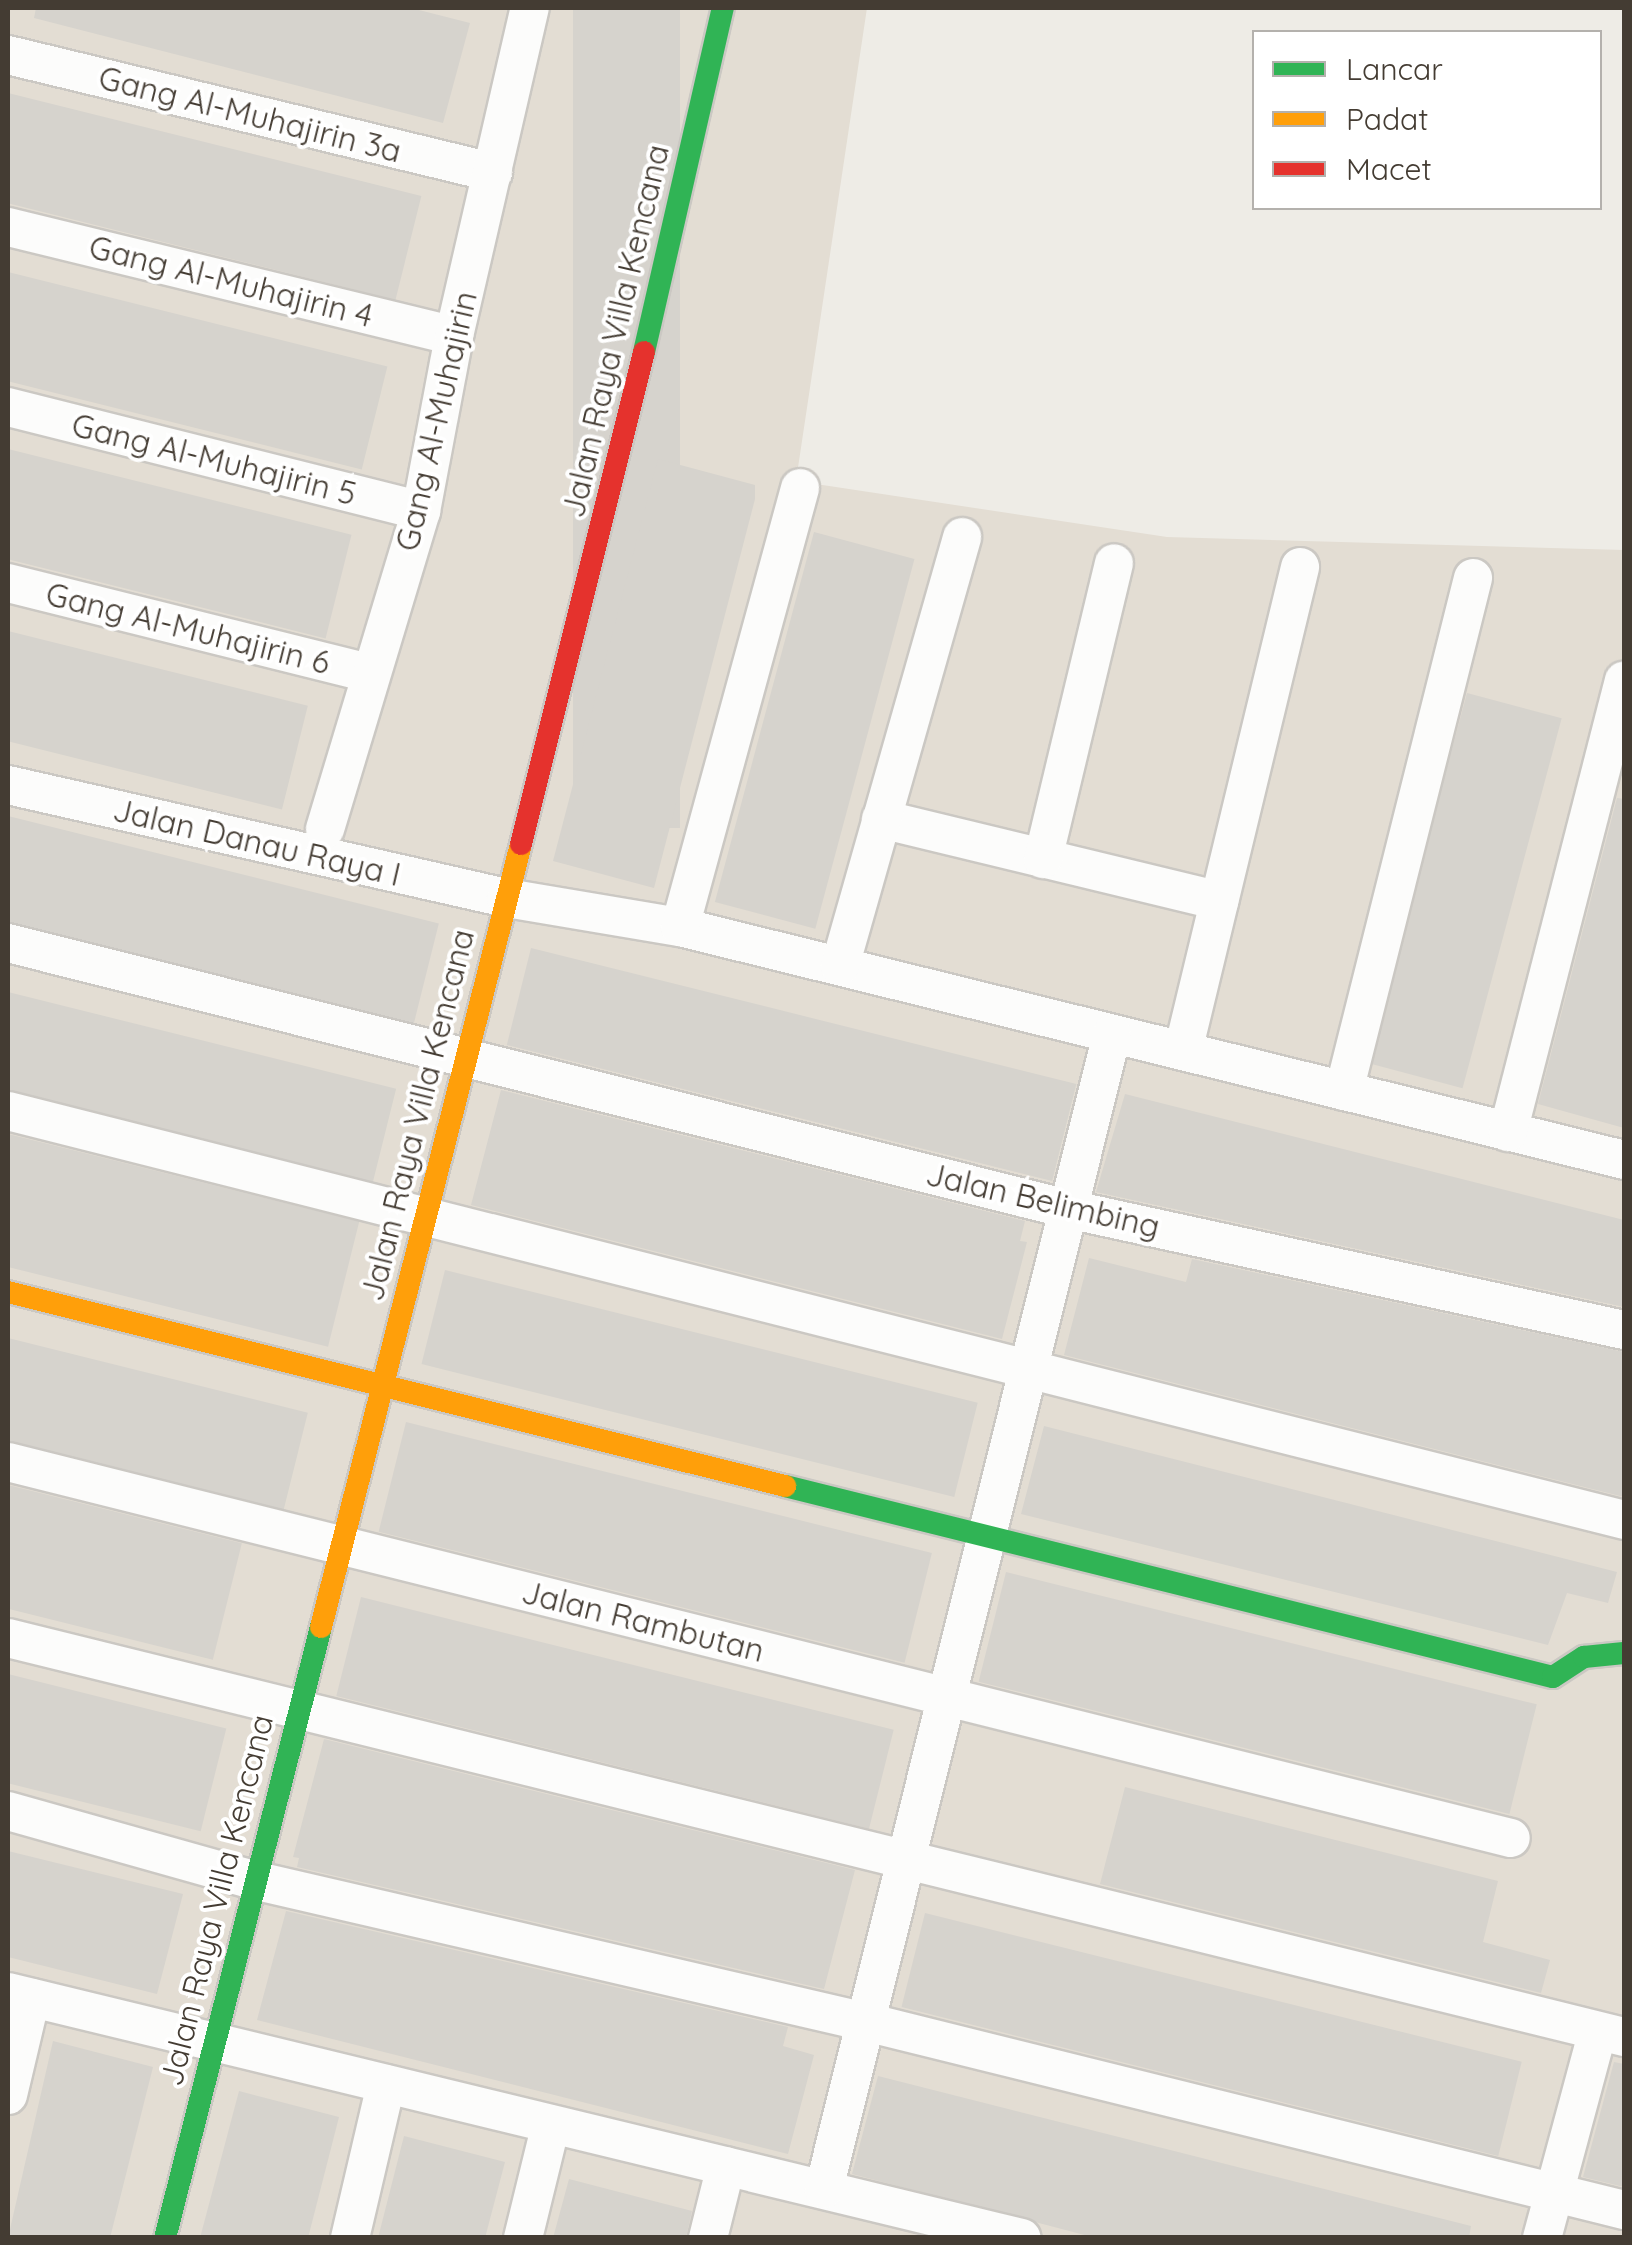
<!DOCTYPE html>
<html>
<head>
<meta charset="utf-8">
<style>
  body { margin:0 }
  #map { position:relative; width:1632px; height:2245px; overflow:hidden; background:#eeece6; font-family:Quicksand,sans-serif }
  div>[style] { position:absolute }
  [style*='--x'] { left:calc(var(--x)*1px); top:calc(var(--y)*1px); width:calc(var(--w)*1px); rotate:calc(var(--a)*1deg) }
  .residential>* { inset:0; background:#e3ddd3 }
  .building>* { inset:0; background:#d6d3cd; transform-origin:0 0 }
  .roads { filter:drop-shadow(2px 0 #cbc8c3) drop-shadow(-2px 0 #cbc8c3) drop-shadow(0 2px #cbc8c3) drop-shadow(0 -2px #cbc8c3) }
  .street>* { height:38px; margin:-19px; padding:0 19px; transform-origin:19px; border-radius:19px; background:#fcfcfb }
  .fast>* { height:22px; margin:-11px; padding:0 11px; transform-origin:11px; border-radius:11px; background:#30b455 }
  .slow>* { height:22px; margin:-11px; padding:0 11px; transform-origin:11px; border-radius:11px; background:#ff9f0a }
  .jam>* { height:22px; margin:-11px; padding:0 11px; transform-origin:11px; border-radius:11px; background:#e5322d }
  span { translate:-50% -50%; white-space:nowrap; text-align:center; line-height:1.15; -webkit-text-stroke:8px #fff; paint-order:stroke }
  .street-label { font-size:32px; color:#443c33 }
  .frame { position:absolute; inset:0; border:10px solid #443c33; pointer-events:none }
  .legend { position:absolute; left:1252px; top:30px; width:350px; height:180px; box-sizing:border-box; background:#fff; border:2px solid #b4b1ad; margin:0; padding:12px 18px; list-style:none; font-size:30px; color:#443c33 }
  .legend li { display:flex; align-items:center; gap:20px; height:50px }
  .legend b { width:50px; border:2px solid #b4b1ad }
</style>
</head>
<body>
<div id="map">
  <div class="residential">
    <i style="clip-path:polygon(8px 8px,867px 8px,796px 481px,1167px 537px,1624px 550px,1624px 2237px,8px 2238px)"></i>
  </div>
  <div class="building">
    <i style="clip-path:polygon(36px 8px,411px 8px,470px 23px,443px 123px,34px 18px)"></i>
    <i style="left:573px;top:8px;width:107px;height:820px"></i>
    <i style="left:8px;top:93px;width:426px;height:107px;rotate:14deg"></i>
    <i style="left:8px;top:272px;width:391px;height:106px;rotate:14deg"></i>
    <i style="left:8px;top:449px;width:354px;height:107px;rotate:14deg"></i>
    <i style="clip-path:polygon(658px 459px,755px 485px,755px 499px,654px 888px,553px 861px)"></i>
    <i style="left:814px;top:532px;width:104px;height:383px;rotate:15deg"></i>
    <i style="left:8px;top:631px;width:309px;height:107px;rotate:14deg"></i>
    <i style="left:1467px;top:693px;width:98px;height:383px;rotate:15deg"></i>
    <i style="clip-path:polygon(1617px 798px,1624px 799px,1624px 1128px,1538px 1104px)"></i>
    <i style="left:8px;top:816px;width:444px;height:105px;rotate:14deg"></i>
    <i style="left:531px;top:948px;width:562px;height:100px;rotate:14deg"></i>
    <i style="left:8px;top:992px;width:400px;height:97px;rotate:14deg"></i>
    <i style="clip-path:polygon(501px 1090px,1025px 1221px,1020px 1241px,1027px 1242px,1002px 1339px,471px 1205px)"></i>
    <i style="clip-path:polygon(1125px 1094px,1624px 1220px,1624px 1307px,1096px 1192px)"></i>
    <i style="left:8px;top:1134px;width:362px;height:129px;rotate:14deg"></i>
    <i style="clip-path:polygon(1089px 1258px,1186px 1282px,1192px 1259px,1624px 1352px,1624px 1497px,1064px 1355px)"></i>
    <i style="left:445px;top:1270px;width:549px;height:97px;rotate:14deg"></i>
    <i style="left:8px;top:1338px;width:309px;height:102px;rotate:14deg"></i>
    <i style="left:406px;top:1422px;width:542px;height:113px;rotate:14deg"></i>
    <i style="clip-path:polygon(1044px 1426px,1617px 1572px,1608px 1603px,1567px 1593px,1548px 1645px,1021px 1514px)"></i>
    <i style="left:8px;top:1485px;width:241px;height:120px;rotate:14deg"></i>
    <i style="left:1006px;top:1572px;width:547px;height:113px;rotate:14deg"></i>
    <i style="left:361px;top:1597px;width:549px;height:102px;rotate:14deg"></i>
    <i style="left:8px;top:1674px;width:225px;height:106px;rotate:14deg"></i>
    <i style="clip-path:polygon(324px 1739px,855px 1870px,824px 1989px,297px 1867px,299px 1858px,293px 1857px)"></i>
    <i style="clip-path:polygon(1125px 1787px,1498px 1881px,1483px 1942px,1550px 1960px,1541px 1993px,1100px 1884px)"></i>
    <i style="clip-path:polygon(8px 1851px,183px 1894px,157px 1994px,8px 1957px)"></i>
    <i style="clip-path:polygon(286px 1911px,788px 2027px,783px 2046px,814px 2055px,788px 2154px,257px 2020px)"></i>
    <i style="left:925px;top:1913px;width:615px;height:97px;rotate:14deg"></i>
    <i style="clip-path:polygon(53px 2041px,153px 2067px,110px 2238px,8px 2238px)"></i>
    <i style="clip-path:polygon(1614px 2062px,1624px 2064px,1624px 2187px,1583px 2177px)"></i>
    <i style="clip-path:polygon(878px 2076px,1471px 2226px,1469px 2238px,1096px 2238px,852px 2174px)"></i>
    <i style="clip-path:polygon(239px 2091px,339px 2117px,308px 2238px,200px 2238px)"></i>
    <i style="clip-path:polygon(404px 2136px,505px 2162px,485px 2238px,378px 2238px)"></i>
    <i style="clip-path:polygon(569px 2179px,692px 2211px,686px 2238px,553px 2238px)"></i>
  </div>
  <div class="roads">
    <div class="street">
      <i style="--x:8;--y:55;--w:499;--a:13.6"></i>
      <i style="--x:8;--y:227;--w:459;--a:13.7"></i>
      <i style="--x:8;--y:407;--w:426;--a:14.1"></i>
      <i style="--x:8;--y:583;--w:371;--a:14"></i>
      <i style="--x:8;--y:785;--w:511;--a:12.78"></i>
      <i style="--x:506;--y:898;--w:176;--a:9.5"></i>
      <i style="--x:680;--y:927;--w:972;--a:13.86"></i>
      <i style="--x:881;--y:819;--w:348;--a:13.6"></i>
      <i style="--x:325;--y:829;--w:332;--a:-73.2"></i>
      <i style="--x:421;--y:511;--w:178;--a:-79.3"></i>
      <i style="--x:454;--y:336;--w:337;--a:-77"></i>
      <i style="--x:1043;--y:859;--w:304;--a:-76.5"></i>
      <i style="--x:680;--y:927;--w:455;--a:-74.7"></i>
      <i style="--x:8;--y:943;--w:1093;--a:14.09"></i>
      <i style="--x:1068;--y:1209;--w:569;--a:12.28"></i>
      <i style="--x:840;--y:966;--w:446;--a:-74.1"></i>
      <i style="--x:1183;--y:1051;--w:498;--a:-76.4"></i>
      <i style="--x:1344;--y:1091;--w:529;--a:-75.88"></i>
      <i style="--x:8;--y:1111;--w:1667;--a:14.2"></i>
      <i style="--x:1508;--y:1132;--w:466;--a:-75.6"></i>
      <i style="--x:8;--y:1462;--w:1549;--a:14.05"></i>
      <i style="--x:8;--y:1638;--w:1665;--a:13.87"></i>
      <i style="--x:8;--y:1811;--w:255;--a:15.7"></i>
      <i style="--x:253;--y:1880;--w:629;--a:13.04"></i>
      <i style="--x:866;--y:2022;--w:781;--a:13.93"></i>
      <i style="--x:8;--y:1992;--w:1043;--a:13.64"></i>
      <i style="--x:8;--y:2095;--w:100;--a:-76.7"></i>
      <i style="--x:824;--y:2189;--w:1190;--a:-76"></i>
      <i style="--x:350;--y:2238;--w:158;--a:-76.8"></i>
      <i style="--x:523;--y:2238;--w:117;--a:-76.2"></i>
      <i style="--x:708;--y:2238;--w:74;--a:-76"></i>
      <i style="--x:1542;--y:2238;--w:214;--a:-74.9"></i>
    </div>
    <div class="fast">
      <i style="--x:644;--y:352;--w:353;--a:-77.1"></i>
      <i style="--x:785;--y:1486;--w:791;--a:13.97"></i>
      <i style="--x:1553;--y:1677;--w:37;--a:-33"></i>
      <i style="--x:1584;--y:1657;--w:40;--a:-5.7"></i>
      <i style="--x:165;--y:2238;--w:631;--a:-75.68"></i>
    </div>
    <div class="slow">
      <i style="--x:8;--y:1292;--w:801;--a:14.02"></i>
      <i style="--x:321;--y:1627;--w:808;--a:-75.67"></i>
    </div>
    <div class="jam">
      <i style="--x:521;--y:844;--w:507;--a:-75.96"></i>
    </div>
  </div>
  <div class="street-label">
    <span style="left:250px;top:114px;rotate:14deg">Gang Al-Muhajirin 3a</span>
    <span style="left:231px;top:281px;rotate:14deg">Gang Al-Muhajirin 4</span>
    <span style="left:615px;top:331px;rotate:-77deg">Jalan Raya Villa Kencana</span>
    <span style="left:436px;top:421px;rotate:-77deg">Gang Al-Muhajirin</span>
    <span style="left:214px;top:459px;rotate:14deg">Gang Al-Muhajirin 5</span>
    <span style="left:188px;top:628px;rotate:14deg">Gang Al-Muhajirin 6</span>
    <span style="left:257px;top:842px;rotate:13deg">Jalan Danau Raya I</span>
    <span style="left:417px;top:1115px;rotate:-76deg">Jalan Raya Villa Kencana</span>
    <span style="left:1043px;top:1200px;rotate:13deg">Jalan Belimbing</span>
    <span style="left:643px;top:1621px;rotate:14deg">Jalan Rambutan</span>
    <span style="left:216px;top:1900px;rotate:-76deg">Jalan Raya Villa Kencana</span>
  </div>
  <div class="frame"></div>
  <ul class="legend">
  <li><b style="height:12px;background:#30b455"></b>Lancar</li>
  <li><b style="height:12px;background:#ff9f0a"></b>Padat</li>
  <li><b style="height:12px;background:#e5322d"></b>Macet</li>
  </ul>
</div>
</body>
</html>
